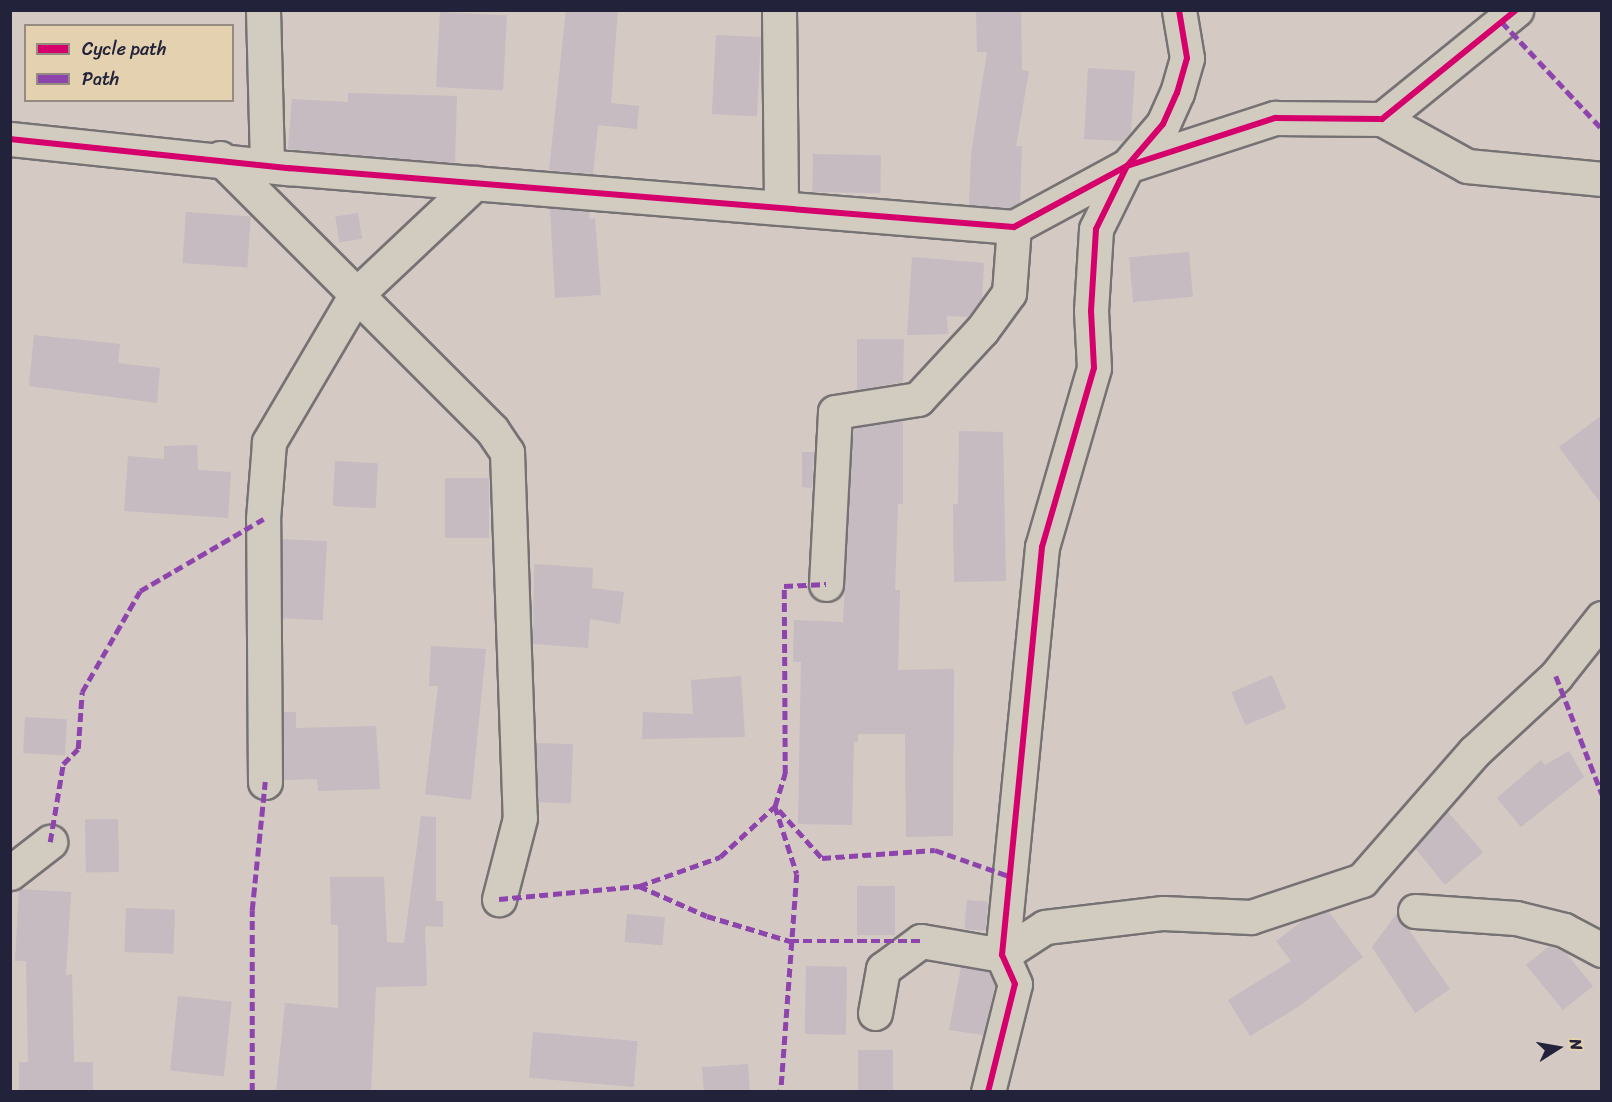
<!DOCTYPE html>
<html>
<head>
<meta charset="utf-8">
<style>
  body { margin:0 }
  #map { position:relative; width:1612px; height:1102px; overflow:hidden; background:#d4c9c3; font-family:Sriracha,sans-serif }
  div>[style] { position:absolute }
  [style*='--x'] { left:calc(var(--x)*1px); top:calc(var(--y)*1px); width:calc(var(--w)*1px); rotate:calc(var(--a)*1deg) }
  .building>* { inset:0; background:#c5bbc1; transform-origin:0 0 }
  .roads { filter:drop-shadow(2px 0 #767274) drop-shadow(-2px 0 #767274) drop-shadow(0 2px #767274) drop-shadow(0 -2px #767274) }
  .minor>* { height:33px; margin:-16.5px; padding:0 16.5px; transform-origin:16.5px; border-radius:16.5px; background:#d2ccc0 }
  .quiet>* { height:4.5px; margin-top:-2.25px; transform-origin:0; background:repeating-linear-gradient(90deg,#8e44ad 0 9px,transparent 0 13.5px) }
  .cycleway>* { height:6px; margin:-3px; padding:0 3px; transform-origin:3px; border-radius:3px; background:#d6006c }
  span { translate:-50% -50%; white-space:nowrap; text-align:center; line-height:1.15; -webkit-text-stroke:4.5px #e3d1af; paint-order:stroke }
  .frame { position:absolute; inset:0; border:12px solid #22223b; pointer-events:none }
  .legend { position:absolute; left:24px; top:24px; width:210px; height:78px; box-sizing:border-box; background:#e3d1af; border:2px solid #968b81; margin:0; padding:8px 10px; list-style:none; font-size:18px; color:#22223b }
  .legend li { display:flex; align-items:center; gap:12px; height:30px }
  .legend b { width:30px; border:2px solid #968b81 }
  .north { position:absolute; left:1528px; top:1018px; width:60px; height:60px; -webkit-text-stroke:4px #e3d1af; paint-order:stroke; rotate:79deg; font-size:16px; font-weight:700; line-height:24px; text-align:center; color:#22223b }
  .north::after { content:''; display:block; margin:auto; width:21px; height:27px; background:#22223b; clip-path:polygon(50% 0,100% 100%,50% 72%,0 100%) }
</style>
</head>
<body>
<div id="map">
  <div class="building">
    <i style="clip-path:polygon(566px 10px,618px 10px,611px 103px,639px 106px,637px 129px,598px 125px,593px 174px,549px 170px)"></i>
    <i style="clip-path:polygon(976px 10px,1021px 10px,1022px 70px,1029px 71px,1016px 146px,1022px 146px,1020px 203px,1010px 208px,969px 205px,971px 154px,987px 52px,977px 52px)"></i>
    <i style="left:440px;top:12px;width:67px;height:75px;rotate:3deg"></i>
    <i style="left:716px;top:35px;width:45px;height:79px;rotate:3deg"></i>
    <i style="clip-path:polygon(1088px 68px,1135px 71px,1131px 132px,1123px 141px,1084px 139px)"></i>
    <i style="clip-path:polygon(348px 93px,457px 96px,455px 163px,288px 149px,292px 99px,348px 102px)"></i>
    <i style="left:813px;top:154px;width:68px;height:38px;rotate:1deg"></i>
    <i style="clip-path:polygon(550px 208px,590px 211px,589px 219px,595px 218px,601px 295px,555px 298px)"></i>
    <i style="left:186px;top:212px;width:65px;height:51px;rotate:4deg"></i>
    <i style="left:358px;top:213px;width:26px;height:23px;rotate:81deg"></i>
    <i style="left:1189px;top:252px;width:45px;height:60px;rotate:85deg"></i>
    <i style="clip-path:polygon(912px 257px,984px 263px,982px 298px,968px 317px,947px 316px,948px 334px,907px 335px)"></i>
    <i style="clip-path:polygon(34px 335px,120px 344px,118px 363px,160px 368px,157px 403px,29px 386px)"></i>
    <i style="clip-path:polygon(857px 339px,904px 339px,903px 382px,857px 390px)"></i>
    <i style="clip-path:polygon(1602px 415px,1602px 505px,1559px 447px)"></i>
    <i style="clip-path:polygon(903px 420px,903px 504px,898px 504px,895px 590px,900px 590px,898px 670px,954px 669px,953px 836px,906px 837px,905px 734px,858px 734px,858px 742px,854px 742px,852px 825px,798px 824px,801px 662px,793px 662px,794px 620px,843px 622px,853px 435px,856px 428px)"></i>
    <i style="clip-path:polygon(959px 431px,1003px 432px,1006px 581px,954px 582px,953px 504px,958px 504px)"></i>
    <i style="clip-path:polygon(197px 445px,198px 470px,231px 472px,228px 518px,124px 511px,128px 456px,164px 459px,164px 446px)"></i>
    <i style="clip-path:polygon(802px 452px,814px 452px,812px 488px,802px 487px)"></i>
    <i style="left:335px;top:461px;width:43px;height:45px;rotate:3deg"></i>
    <i style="left:445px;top:478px;width:44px;height:60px"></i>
    <i style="left:282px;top:539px;width:45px;height:79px;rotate:3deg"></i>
    <i style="clip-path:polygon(534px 564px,593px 568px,592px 588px,624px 592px,620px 624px,590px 619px,588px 648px,533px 644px)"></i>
    <i style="clip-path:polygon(431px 646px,486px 649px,471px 800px,425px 794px,438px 686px,429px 686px)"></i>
    <i style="left:1272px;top:675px;width:36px;height:44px;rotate:67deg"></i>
    <i style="clip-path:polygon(741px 676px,745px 737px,642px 739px,643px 712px,693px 714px,691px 680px)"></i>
    <i style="clip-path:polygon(283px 712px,296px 712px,296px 728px,376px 726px,380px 789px,318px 791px,317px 779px,284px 780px)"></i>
    <i style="left:25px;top:717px;width:42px;height:36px;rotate:3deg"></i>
    <i style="left:536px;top:743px;width:37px;height:59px;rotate:2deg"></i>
    <i style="clip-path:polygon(1569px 751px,1584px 777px,1521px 827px,1497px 798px,1541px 760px,1545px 765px)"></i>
    <i style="clip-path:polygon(1447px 811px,1483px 852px,1445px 885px,1415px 848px)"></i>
    <i style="clip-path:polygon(421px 816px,436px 817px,436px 901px,443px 901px,443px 927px,425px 926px,427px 986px,376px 987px,371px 1092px,276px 1092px,285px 1003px,338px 1008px,338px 925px,331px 925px,330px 877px,384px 877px,387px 942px,404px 943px)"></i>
    <i style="left:118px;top:819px;width:53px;height:33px;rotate:89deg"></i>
    <i style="left:857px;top:886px;width:38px;height:49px"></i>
    <i style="clip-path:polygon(19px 889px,71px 892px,66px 975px,72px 974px,74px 1062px,93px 1062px,93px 1092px,19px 1092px,19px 1062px,28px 1062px,26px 961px,15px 961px)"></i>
    <i style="left:967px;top:900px;width:21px;height:29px;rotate:5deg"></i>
    <i style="left:126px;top:908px;width:49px;height:44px;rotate:2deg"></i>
    <i style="clip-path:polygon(1328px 911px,1363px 957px,1298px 1007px,1250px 1036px,1228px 1000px,1291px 961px,1276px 941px,1305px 919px)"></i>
    <i style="clip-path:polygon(1397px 913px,1450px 989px,1415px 1013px,1372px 947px)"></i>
    <i style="left:627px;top:914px;width:38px;height:28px;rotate:5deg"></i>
    <i style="clip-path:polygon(1549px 946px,1565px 952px,1593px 986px,1563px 1010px,1526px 965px)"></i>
    <i style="left:806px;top:966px;width:41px;height:68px;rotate:1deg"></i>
    <i style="clip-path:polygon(961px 967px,989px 972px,995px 986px,983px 1035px,949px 1030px)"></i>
    <i style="left:178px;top:996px;width:54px;height:75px;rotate:6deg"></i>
    <i style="left:533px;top:1032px;width:105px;height:46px;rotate:5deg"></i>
    <i style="left:893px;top:1050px;width:42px;height:35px;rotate:90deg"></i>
    <i style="left:748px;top:1064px;width:28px;height:46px;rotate:86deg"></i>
  </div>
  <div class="roads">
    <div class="minor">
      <i style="--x:263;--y:10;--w:153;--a:88.5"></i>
      <i style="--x:779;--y:10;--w:198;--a:89.4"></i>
      <i style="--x:1382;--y:119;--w:97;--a:28.9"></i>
      <i style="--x:1467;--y:166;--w:136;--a:5.5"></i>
      <i style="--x:10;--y:139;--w:280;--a:6"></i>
      <i style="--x:288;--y:168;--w:728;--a:4.65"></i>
      <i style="--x:1014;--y:227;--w:128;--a:-28.4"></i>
      <i style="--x:1127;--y:166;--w:156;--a:-18"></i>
      <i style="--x:1275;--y:118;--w:107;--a:0.5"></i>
      <i style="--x:1382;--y:119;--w:173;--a:-39.1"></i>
      <i style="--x:220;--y:158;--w:385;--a:45"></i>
      <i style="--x:492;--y:430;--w:27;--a:56"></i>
      <i style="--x:507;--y:452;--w:366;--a:88"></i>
      <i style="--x:520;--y:818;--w:84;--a:104.5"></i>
      <i style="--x:826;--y:584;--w:172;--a:-87"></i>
      <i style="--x:835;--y:412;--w:84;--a:-8.9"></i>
      <i style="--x:918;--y:399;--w:94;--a:-47.2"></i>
      <i style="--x:982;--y:330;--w:46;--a:-53.9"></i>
      <i style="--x:1009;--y:293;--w:66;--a:-85.7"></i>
      <i style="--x:265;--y:782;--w:263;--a:-90.4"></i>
      <i style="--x:263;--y:519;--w:77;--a:-85.5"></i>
      <i style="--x:269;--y:442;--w:169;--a:-59.5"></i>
      <i style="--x:355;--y:296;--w:165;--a:-43.3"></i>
      <i style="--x:10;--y:873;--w:51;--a:-37.8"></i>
      <i style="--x:1415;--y:911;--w:101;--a:4"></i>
      <i style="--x:1516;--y:918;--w:49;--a:14"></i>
      <i style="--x:1564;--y:930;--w:43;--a:27.8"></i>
      <i style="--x:875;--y:1013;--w:45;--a:-79.7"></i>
      <i style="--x:883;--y:969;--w:47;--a:-36.4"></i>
      <i style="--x:921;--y:941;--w:82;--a:9.8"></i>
      <i style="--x:1002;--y:955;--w:51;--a:-33.1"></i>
      <i style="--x:1045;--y:927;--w:119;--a:-6.8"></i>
      <i style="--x:1163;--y:913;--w:88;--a:2.6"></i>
      <i style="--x:1251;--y:917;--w:117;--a:-18.4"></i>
      <i style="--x:1362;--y:880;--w:170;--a:-48.8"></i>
      <i style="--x:1474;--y:752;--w:112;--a:-42.8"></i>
      <i style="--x:1556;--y:676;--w:74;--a:-51.6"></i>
      <i style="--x:988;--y:1092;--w:111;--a:-76"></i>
      <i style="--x:1015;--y:984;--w:32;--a:-114"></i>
      <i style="--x:1002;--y:955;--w:410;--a:-84.4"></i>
      <i style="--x:1042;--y:547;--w:186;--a:-73.8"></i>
      <i style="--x:1094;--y:368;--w:57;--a:-93"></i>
      <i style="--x:1091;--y:311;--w:82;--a:-86.5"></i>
      <i style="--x:1096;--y:229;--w:70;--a:-63.8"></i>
      <i style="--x:1127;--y:166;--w:55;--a:-49.4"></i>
      <i style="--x:1163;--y:124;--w:34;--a:-66"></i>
      <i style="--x:1177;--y:93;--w:36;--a:-74"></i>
      <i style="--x:1187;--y:58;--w:49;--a:-99.5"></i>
    </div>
  </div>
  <div class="quiet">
    <i style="--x:1502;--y:22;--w:146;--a:46.9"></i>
    <i style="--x:1556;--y:676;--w:127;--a:68.7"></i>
    <i style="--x:775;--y:806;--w:71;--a:72.1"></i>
    <i style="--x:797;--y:874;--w:219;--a:94.2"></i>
    <i style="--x:779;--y:810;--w:64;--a:48.1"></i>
    <i style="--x:822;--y:858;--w:113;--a:-4"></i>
    <i style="--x:935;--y:850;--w:78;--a:19.4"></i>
    <i style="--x:50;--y:842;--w:79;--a:-80.5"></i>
    <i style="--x:63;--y:764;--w:21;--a:-45"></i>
    <i style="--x:78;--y:749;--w:57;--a:-86"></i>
    <i style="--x:82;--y:692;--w:116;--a:-60.1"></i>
    <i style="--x:140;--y:591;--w:143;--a:-30.3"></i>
    <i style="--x:639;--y:886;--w:74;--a:23.8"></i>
    <i style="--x:707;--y:916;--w:87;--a:16.8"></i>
    <i style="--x:790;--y:941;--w:131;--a:0"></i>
    <i style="--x:499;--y:899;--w:141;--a:-5.3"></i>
    <i style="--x:639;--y:886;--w:86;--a:-19.7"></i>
    <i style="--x:720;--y:857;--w:75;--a:-42.8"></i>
    <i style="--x:775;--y:806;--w:34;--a:-73"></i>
    <i style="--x:785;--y:774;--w:188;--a:-90.3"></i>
    <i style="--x:784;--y:586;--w:42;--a:-2.7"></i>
    <i style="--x:252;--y:1092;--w:182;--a:-90"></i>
    <i style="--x:252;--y:910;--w:129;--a:-84.2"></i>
  </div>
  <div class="cycleway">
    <i style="--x:10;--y:139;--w:280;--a:6"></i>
    <i style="--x:288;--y:168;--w:728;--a:4.65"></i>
    <i style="--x:1014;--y:227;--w:128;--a:-28.4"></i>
    <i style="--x:1127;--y:166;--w:156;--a:-18"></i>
    <i style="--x:1275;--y:118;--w:107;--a:0.5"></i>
    <i style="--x:1382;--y:119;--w:173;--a:-39.1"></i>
    <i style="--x:988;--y:1092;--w:111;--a:-76"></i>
    <i style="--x:1015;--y:984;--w:32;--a:-114"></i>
    <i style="--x:1002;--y:955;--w:410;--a:-84.4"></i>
    <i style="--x:1042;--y:547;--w:186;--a:-73.8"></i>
    <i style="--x:1094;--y:368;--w:57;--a:-93"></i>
    <i style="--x:1091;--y:311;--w:82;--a:-86.5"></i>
    <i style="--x:1096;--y:229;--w:70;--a:-63.8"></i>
    <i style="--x:1127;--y:166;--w:55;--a:-49.4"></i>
    <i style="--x:1163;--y:124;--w:34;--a:-66"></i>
    <i style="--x:1177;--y:93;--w:36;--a:-74"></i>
    <i style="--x:1187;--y:58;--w:49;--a:-99.5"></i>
  </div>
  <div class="frame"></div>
  <ul class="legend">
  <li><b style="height:8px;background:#d6006c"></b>Cycle path</li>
  <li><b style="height:8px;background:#8e44ad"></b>Path</li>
  </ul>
  <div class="north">N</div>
</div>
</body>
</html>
